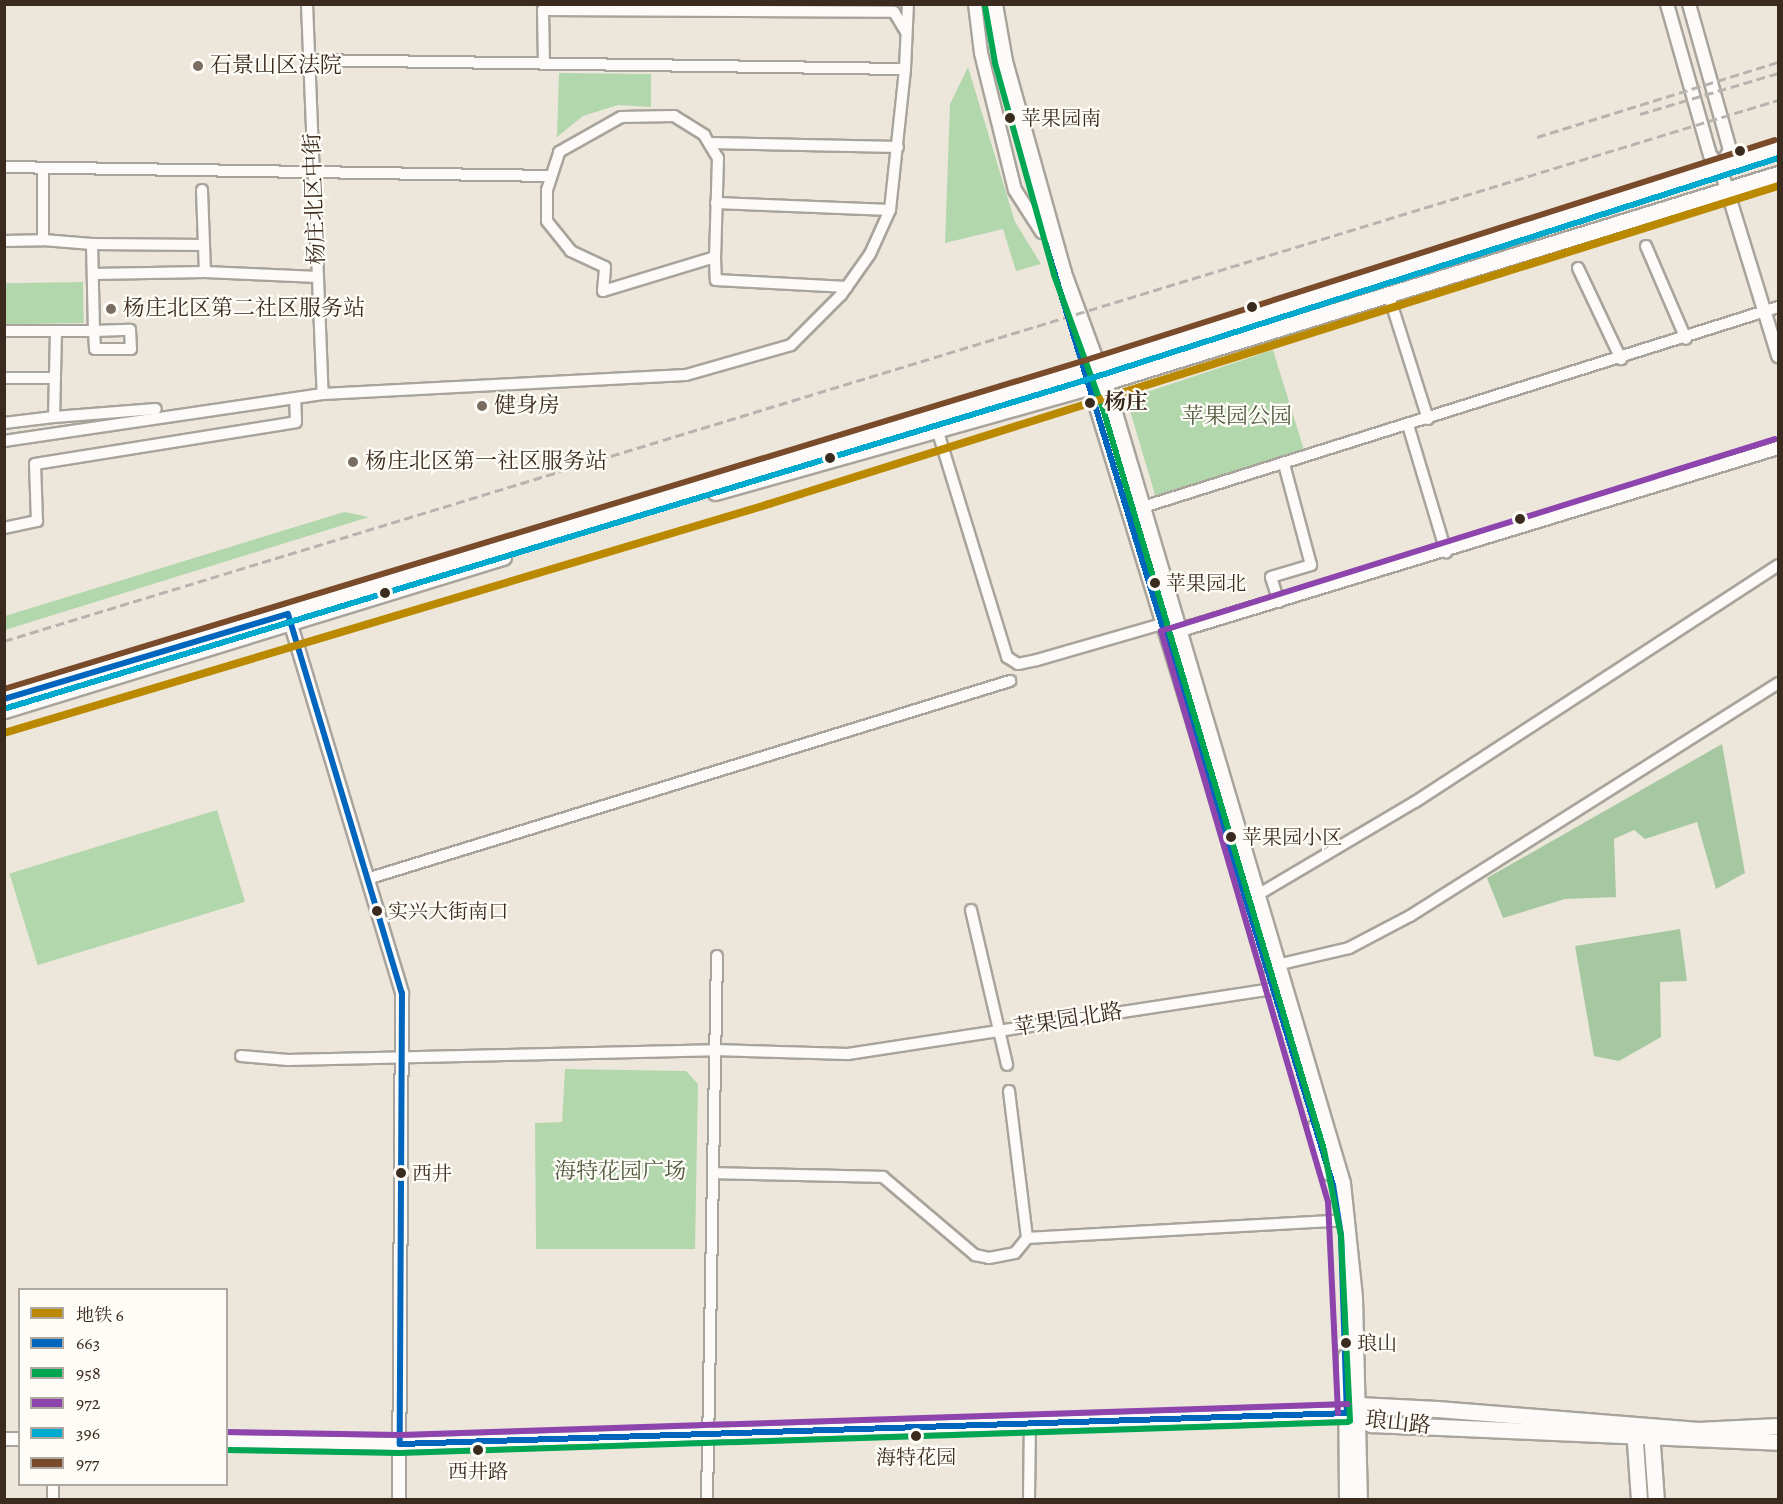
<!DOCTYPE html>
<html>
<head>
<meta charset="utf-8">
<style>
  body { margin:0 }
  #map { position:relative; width:1783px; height:1504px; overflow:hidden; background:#ede7db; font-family:Alegreya,"Noto Serif SC",serif }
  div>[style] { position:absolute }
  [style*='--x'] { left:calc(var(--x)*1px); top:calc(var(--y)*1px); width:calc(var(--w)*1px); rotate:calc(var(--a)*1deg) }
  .green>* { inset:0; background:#b3d7ac; transform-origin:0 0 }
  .forest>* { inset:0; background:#a6c8a1 }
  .roads { filter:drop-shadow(2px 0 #a9a49b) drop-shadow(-2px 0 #a9a49b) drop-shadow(0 2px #a9a49b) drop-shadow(0 -2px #a9a49b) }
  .minor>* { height:10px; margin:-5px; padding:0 5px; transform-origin:5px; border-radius:5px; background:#fcfbfa }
  .tertiary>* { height:12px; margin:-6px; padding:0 6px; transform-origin:6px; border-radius:6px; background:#fcfbfa }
  .secondary>* { height:15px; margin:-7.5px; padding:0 7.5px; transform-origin:7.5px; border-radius:7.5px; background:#fcfbfa }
  .rail>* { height:3px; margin-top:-1.5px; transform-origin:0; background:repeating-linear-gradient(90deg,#b7b4b0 0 9px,transparent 0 13.5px) }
  .bus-1>* { height:6px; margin:-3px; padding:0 3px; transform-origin:3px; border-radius:3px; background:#0065bd }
  .bus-2>* { height:6px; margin:-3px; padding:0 3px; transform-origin:3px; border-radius:3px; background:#00a651 }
  .bus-3>* { height:6px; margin:-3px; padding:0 3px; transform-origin:3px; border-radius:3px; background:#8e44ad }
  .bus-4>* { height:6px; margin:-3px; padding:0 3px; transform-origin:3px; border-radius:3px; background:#00a9ce }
  .bus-5>* { height:6px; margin:-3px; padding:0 3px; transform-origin:3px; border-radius:3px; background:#7a4b2a }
  .metro-1>* { height:8px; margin:-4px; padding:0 4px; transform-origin:4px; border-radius:4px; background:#bb8900 }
  .dots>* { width:16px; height:16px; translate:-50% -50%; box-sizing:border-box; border:3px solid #fdfcf7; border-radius:50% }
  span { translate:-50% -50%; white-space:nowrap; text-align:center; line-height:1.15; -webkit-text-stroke:4.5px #fdfcf7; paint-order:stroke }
  .bus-label { font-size:20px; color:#3b2a1e }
  .left { translate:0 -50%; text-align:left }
  .poi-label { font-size:22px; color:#3b2a1e }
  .street-label { font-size:22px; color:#3b2a1e }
  .stop-label { font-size:22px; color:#3b2a1e; font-weight:700 }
  .park-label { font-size:22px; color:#515a3d }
  .frame { position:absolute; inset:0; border:6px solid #3b2a1e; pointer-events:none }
  .legend { position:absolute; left:18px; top:1288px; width:210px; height:198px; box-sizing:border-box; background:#fdfcf7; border:2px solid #afa8a0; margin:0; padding:8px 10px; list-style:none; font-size:18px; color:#3b2a1e }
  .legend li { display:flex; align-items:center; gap:12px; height:30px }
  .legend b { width:30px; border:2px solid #afa8a0 }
</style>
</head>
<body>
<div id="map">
  <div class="green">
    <i style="clip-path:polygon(968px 67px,1015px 222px,1041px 264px,1016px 271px,1003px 229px,945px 243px,950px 104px)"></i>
    <i style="clip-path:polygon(559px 73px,651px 74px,651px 107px,618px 105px,583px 116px,557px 137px)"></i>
    <i style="left:83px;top:282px;width:41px;height:78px;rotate:89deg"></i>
    <i style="clip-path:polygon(1273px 350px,1304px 450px,1156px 498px,1128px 404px,1132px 397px)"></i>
    <i style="clip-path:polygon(344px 512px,369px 517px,5px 630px,5px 616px)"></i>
    <i style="left:217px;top:810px;width:96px;height:217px;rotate:73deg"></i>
    <i style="clip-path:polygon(565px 1069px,686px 1071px,698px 1084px,695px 1249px,536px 1249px,535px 1123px,562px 1122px)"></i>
  </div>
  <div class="forest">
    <i style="clip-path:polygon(1722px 744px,1745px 873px,1716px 889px,1697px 822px,1645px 839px,1634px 830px,1614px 839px,1616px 897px,1565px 899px,1503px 918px,1487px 878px)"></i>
    <i style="clip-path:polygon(1680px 929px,1687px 981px,1660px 982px,1661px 1037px,1619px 1061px,1594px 1056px,1575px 946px)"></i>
  </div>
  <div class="roads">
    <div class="minor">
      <i style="--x:307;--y:4;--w:390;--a:87.7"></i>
      <i style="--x:309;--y:60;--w:596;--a:0.87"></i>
      <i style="--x:905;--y:69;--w:65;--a:-87.4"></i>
      <i style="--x:544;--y:63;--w:53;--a:-91.1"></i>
      <i style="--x:543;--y:10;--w:351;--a:0.3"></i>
      <i style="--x:894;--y:12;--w:23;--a:59"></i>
      <i style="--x:674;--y:116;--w:36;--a:32"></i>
      <i style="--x:704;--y:135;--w:27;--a:59"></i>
      <i style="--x:718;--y:158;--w:99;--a:91.7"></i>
      <i style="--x:715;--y:257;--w:117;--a:163.1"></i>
      <i style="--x:603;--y:291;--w:24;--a:-85"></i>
      <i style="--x:605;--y:267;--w:38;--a:-155"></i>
      <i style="--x:571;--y:251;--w:38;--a:-129"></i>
      <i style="--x:547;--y:221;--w:31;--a:-90"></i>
      <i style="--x:547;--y:190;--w:40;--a:-72"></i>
      <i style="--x:559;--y:152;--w:71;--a:-29.4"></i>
      <i style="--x:621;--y:117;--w:53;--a:-1.1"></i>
      <i style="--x:709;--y:143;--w:189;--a:1.2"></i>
      <i style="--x:4;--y:167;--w:547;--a:0.94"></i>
      <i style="--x:716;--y:203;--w:174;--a:2.3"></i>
      <i style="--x:4;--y:241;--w:39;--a:-1"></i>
      <i style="--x:92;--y:244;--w:112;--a:0.5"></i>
      <i style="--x:204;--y:245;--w:55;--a:-92.1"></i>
      <i style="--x:204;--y:245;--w:27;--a:88"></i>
      <i style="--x:205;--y:272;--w:113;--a:2.5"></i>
      <i style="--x:1646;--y:246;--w:101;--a:66.7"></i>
      <i style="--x:715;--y:257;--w:23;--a:88"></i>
      <i style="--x:716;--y:280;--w:131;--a:3.1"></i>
      <i style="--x:1578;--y:268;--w:101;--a:64.7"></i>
      <i style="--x:93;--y:274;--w:112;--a:-1"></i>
      <i style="--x:1389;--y:296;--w:129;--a:72.4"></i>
      <i style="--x:4;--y:331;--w:90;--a:0"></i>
      <i style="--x:94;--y:331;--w:36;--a:-2"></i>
      <i style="--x:130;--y:330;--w:19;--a:87"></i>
      <i style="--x:131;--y:349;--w:36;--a:180"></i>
      <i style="--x:95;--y:349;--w:18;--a:-93"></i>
      <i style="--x:94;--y:331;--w:87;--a:-91.3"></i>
      <i style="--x:92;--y:244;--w:49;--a:-175.3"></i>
      <i style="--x:43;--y:240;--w:72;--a:-90"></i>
      <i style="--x:56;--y:331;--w:86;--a:91.3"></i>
      <i style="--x:54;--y:417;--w:102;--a:-4.5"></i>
      <i style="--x:4;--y:378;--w:51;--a:0"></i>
      <i style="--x:4;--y:423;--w:50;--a:-6.8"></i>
      <i style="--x:1408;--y:425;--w:133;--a:73.3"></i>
      <i style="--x:937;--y:429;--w:239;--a:72.9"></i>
      <i style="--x:1007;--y:657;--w:13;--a:32"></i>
      <i style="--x:1018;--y:664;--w:19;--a:-12"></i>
      <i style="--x:1037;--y:660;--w:133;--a:-16.1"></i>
      <i style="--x:4;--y:441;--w:322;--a:-8.4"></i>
      <i style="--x:323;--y:394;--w:363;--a:-3"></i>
      <i style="--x:686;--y:375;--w:109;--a:-15.9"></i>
      <i style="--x:791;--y:345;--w:71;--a:-45"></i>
      <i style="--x:841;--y:295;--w:50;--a:-54.7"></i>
      <i style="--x:870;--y:254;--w:48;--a:-65.6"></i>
      <i style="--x:890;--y:210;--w:142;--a:-83.9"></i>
      <i style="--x:1143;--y:507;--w:666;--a:-17.48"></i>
      <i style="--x:4;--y:528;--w:34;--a:-12"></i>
      <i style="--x:37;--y:521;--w:57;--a:-92"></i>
      <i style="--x:35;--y:464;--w:264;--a:-9.1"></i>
      <i style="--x:296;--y:422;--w:23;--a:-92"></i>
      <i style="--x:1279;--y:602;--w:26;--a:-108"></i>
      <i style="--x:1271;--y:577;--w:42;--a:-16.7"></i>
      <i style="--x:1311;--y:565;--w:105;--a:-105"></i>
      <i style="--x:370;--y:878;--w:670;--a:-17.11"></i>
      <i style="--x:1249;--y:900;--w:193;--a:-30.6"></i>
      <i style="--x:1415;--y:802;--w:434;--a:-33.1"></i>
      <i style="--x:971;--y:910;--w:159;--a:76.9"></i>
      <i style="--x:1268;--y:967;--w:83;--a:-13.2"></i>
      <i style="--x:1349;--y:948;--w:69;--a:-27.7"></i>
      <i style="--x:1410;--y:916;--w:436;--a:-32.3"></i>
      <i style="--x:241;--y:1056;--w:47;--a:4.9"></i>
      <i style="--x:288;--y:1060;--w:426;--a:-1.3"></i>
      <i style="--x:714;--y:1050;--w:134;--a:1.7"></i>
      <i style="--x:848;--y:1054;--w:431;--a:-8.7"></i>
      <i style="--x:1009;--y:1091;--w:148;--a:83"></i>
      <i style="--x:713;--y:1173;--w:170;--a:1.3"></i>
      <i style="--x:883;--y:1177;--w:121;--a:40.3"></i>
      <i style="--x:975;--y:1255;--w:14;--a:12"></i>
      <i style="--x:989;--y:1258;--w:26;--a:-11"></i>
      <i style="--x:1015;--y:1253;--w:19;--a:-51"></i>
      <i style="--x:1027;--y:1238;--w:322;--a:-3.2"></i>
      <i style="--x:53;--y:1500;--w:16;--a:-90"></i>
      <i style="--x:707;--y:1500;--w:544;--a:-88.95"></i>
      <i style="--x:1029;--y:1500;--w:77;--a:-89.3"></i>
    </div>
    <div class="tertiary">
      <i style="--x:975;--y:4;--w:49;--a:83"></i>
      <i style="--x:981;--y:53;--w:141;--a:76.1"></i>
      <i style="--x:1015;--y:190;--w:50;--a:57.3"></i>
      <i style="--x:1667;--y:4;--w:157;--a:74.1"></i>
      <i style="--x:1710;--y:155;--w:16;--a:50"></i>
      <i style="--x:1720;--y:167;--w:198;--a:72.9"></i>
      <i style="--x:1689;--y:4;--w:152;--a:74.3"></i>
      <i style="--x:1730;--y:150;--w:20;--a:120"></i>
      <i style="--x:288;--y:615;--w:395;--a:73.2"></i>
      <i style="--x:402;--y:993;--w:507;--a:90.34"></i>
      <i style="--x:1171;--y:633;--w:635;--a:-16.95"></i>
      <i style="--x:4;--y:1439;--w:16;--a:0"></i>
      <i style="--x:226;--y:1441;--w:174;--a:1"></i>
      <i style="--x:400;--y:1444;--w:948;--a:-1.87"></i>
    </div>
    <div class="secondary">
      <i style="--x:994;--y:4;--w:58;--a:80"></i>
      <i style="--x:1004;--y:61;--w:220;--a:74.4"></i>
      <i style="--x:1063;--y:273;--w:142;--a:69.8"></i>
      <i style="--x:1112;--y:406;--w:810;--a:73.51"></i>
      <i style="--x:1342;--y:1183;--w:116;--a:84"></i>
      <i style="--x:1354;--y:1298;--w:202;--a:88.6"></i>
      <i style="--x:1088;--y:377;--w:434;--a:72.9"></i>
      <i style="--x:715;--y:492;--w:392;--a:-15.7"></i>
      <i style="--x:1092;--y:386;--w:718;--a:-17.17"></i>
      <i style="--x:4;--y:699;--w:1131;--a:-16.91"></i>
      <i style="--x:1086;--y:370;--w:726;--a:-17.71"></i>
      <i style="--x:4;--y:710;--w:522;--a:-17.05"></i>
      <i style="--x:1316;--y:1126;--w:48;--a:74.2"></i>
      <i style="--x:1346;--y:1356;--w:144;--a:89.6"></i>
      <i style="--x:1352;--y:1409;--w:7;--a:-34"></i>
      <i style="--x:1358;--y:1405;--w:79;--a:2.9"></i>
      <i style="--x:1437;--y:1409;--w:262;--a:4.6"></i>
      <i style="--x:1698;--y:1430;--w:80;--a:-2.9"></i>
      <i style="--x:1352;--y:1416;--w:21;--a:23"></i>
      <i style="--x:1371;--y:1424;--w:407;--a:2.5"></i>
      <i style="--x:1634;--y:1428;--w:72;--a:86"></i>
      <i style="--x:1651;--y:1431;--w:69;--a:85.9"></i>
    </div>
  </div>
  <div class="rail">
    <i style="--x:1640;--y:114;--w:144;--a:-16.5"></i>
    <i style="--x:1537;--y:137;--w:252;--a:-17.3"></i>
    <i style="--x:4;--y:641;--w:1855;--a:-16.96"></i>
  </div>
  <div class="bus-1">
    <i style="--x:1046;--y:245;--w:983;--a:73.02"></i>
    <i style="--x:1333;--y:1185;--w:51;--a:80.9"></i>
    <i style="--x:1341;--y:1235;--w:178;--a:88.1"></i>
    <i style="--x:4;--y:699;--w:296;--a:-16.7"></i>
    <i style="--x:288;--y:614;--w:396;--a:73.3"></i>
    <i style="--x:402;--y:993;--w:451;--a:90.3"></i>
    <i style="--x:400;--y:1444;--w:948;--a:-1.87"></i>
  </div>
  <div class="bus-2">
    <i style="--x:985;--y:6;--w:58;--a:80"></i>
    <i style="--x:995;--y:63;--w:220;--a:74.4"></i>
    <i style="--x:1054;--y:275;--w:143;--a:69.9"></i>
    <i style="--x:1103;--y:409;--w:773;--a:73.39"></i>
    <i style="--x:1324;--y:1150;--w:88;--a:78.8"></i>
    <i style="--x:1341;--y:1236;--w:185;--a:87.2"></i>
    <i style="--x:226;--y:1450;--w:174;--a:1"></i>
    <i style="--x:400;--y:1453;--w:948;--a:-1.87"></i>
  </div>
  <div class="bus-3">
    <i style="--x:1338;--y:1413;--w:211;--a:-92.7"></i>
    <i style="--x:1328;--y:1202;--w:595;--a:-106.3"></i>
    <i style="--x:1161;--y:631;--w:643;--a:-17.36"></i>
    <i style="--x:226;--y:1432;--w:174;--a:1"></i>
    <i style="--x:400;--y:1435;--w:948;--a:-1.87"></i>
  </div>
  <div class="bus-4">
    <i style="--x:7;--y:708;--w:1131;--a:-16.91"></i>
    <i style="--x:1089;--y:379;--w:724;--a:-17.78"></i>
  </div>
  <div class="bus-5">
    <i style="--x:4;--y:689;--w:1128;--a:-16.91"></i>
    <i style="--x:1083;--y:361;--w:726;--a:-17.71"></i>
  </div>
  <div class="metro-1">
    <i style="--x:4;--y:733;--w:799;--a:-16.66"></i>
    <i style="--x:769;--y:504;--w:1058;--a:-17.49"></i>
  </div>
  <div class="dots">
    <i style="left:198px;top:66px;background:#796c60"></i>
    <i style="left:1010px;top:118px;background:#3b2a1e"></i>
    <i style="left:1740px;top:151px;background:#3b2a1e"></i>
    <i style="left:1252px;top:307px;background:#3b2a1e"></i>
    <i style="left:111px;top:309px;background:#796c60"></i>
    <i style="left:1090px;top:403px;background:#3b2a1e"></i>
    <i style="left:482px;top:406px;background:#796c60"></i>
    <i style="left:830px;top:458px;background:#3b2a1e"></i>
    <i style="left:353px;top:462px;background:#796c60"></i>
    <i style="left:1520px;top:519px;background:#3b2a1e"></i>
    <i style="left:1155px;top:583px;background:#3b2a1e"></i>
    <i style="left:385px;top:593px;background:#3b2a1e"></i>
    <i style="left:1231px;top:837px;background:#3b2a1e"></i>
    <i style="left:377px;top:911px;background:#3b2a1e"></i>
    <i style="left:401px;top:1173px;background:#3b2a1e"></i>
    <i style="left:1346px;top:1343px;background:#3b2a1e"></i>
    <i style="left:916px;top:1436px;background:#3b2a1e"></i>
    <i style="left:478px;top:1450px;background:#3b2a1e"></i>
  </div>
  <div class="bus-label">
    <span class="left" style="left:1021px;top:118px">苹果园南</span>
    <span class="left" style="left:1166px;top:583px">苹果园北</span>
    <span class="left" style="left:1242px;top:837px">苹果园小区</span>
    <span class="left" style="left:388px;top:911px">实兴大街南口</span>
    <span class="left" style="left:412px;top:1173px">西井</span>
    <span class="left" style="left:1357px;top:1343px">琅山</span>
    <span style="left:916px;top:1457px">海特花园</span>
    <span style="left:478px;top:1471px">西井路</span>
  </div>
  <div class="poi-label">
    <span class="left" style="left:210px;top:66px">石景山区法院</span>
    <span class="left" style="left:123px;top:309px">杨庄北区第二社区服务站</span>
    <span class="left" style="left:494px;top:406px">健身房</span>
    <span class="left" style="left:365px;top:462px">杨庄北区第一社区服务站</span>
  </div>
  <div class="street-label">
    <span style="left:315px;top:199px;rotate:-92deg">杨庄北区中街</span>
    <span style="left:1068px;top:1020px;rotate:-9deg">苹果园北路</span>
    <span style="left:1398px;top:1423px;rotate:6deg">琅山路</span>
  </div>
  <div class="stop-label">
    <span class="left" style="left:1104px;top:403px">杨庄</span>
  </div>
  <div class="park-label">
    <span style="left:1237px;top:417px">苹果园公园</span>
    <span style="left:620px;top:1172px">海特花园广场</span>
  </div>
  <div class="frame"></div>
  <ul class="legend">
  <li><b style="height:8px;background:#bb8900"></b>地铁 6</li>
  <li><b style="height:8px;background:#0065bd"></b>663</li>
  <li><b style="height:8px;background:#00a651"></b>958</li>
  <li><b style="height:8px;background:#8e44ad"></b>972</li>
  <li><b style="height:8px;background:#00a9ce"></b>396</li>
  <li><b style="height:8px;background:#7a4b2a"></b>977</li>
  </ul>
</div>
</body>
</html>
